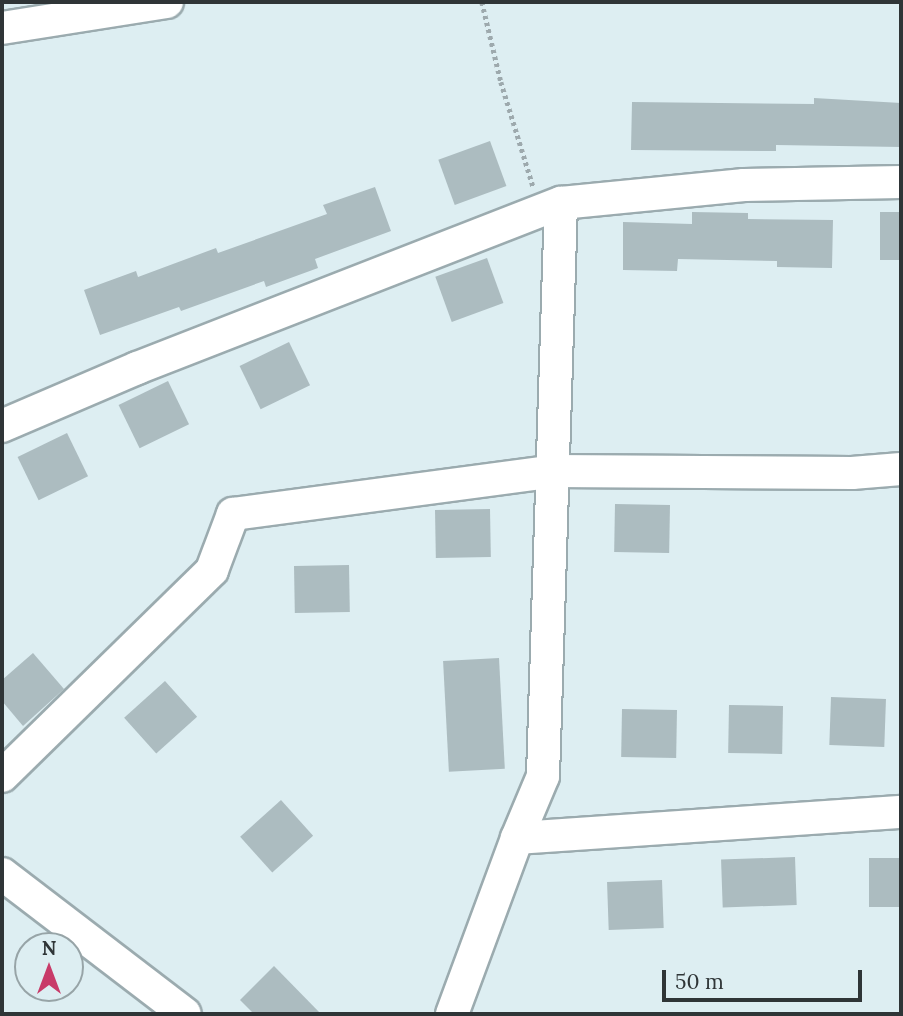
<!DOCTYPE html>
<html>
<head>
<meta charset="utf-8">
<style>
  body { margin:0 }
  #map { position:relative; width:903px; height:1016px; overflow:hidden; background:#ddeef2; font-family:Lora,serif }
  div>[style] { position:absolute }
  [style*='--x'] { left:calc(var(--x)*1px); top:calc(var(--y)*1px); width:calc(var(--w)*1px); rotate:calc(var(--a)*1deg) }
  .building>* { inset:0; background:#acbcc0; transform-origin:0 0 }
  .path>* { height:4.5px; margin-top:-2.25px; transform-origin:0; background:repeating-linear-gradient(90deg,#9da9ad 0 3.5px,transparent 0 7px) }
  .roads { filter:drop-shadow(2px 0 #9babaf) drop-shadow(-2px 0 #9babaf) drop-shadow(0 2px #9babaf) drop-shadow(0 -2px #9babaf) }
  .minor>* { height:32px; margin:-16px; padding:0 16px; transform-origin:16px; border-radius:16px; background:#fff }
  span { translate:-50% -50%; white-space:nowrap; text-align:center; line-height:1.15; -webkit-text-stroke:5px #ddeef2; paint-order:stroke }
  .frame { position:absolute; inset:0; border:4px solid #2f3537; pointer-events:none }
  .north { position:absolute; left:14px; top:932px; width:70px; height:70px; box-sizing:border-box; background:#ddeef2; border:2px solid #97a4a7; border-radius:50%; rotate:0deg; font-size:19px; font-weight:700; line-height:28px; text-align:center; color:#2f3537 }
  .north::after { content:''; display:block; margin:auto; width:24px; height:32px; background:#c83b69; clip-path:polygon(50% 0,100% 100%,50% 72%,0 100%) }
  .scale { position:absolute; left:662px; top:970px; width:200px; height:32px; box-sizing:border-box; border:4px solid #2f3537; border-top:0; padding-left:9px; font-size:21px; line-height:24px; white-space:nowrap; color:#2f3537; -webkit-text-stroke:5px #ddeef2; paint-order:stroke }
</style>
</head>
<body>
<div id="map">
  <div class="building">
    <i style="clip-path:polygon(814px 98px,901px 103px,901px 147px,776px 145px,776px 151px,631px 150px,632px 102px,814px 104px)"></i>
    <i style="left:490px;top:141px;width:48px;height:55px;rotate:70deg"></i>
    <i style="clip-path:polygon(375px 187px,391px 231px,315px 259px,318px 268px,266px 287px,264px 281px,181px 311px,179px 307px,100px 335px,84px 290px,136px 271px,138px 277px,216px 248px,218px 253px,327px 214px,323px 205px)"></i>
    <i style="clip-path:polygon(692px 212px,748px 213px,748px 219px,833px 220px,832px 268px,777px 267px,777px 261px,678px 259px,677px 271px,623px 270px,623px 222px,692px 224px)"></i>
    <i style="left:880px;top:212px;width:21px;height:48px"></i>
    <i style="left:487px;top:258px;width:48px;height:55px;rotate:70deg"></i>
    <i style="left:289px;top:342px;width:48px;height:55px;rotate:64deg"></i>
    <i style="left:168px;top:381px;width:48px;height:55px;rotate:64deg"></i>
    <i style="left:67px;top:433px;width:48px;height:55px;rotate:64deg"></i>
    <i style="left:615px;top:504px;width:55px;height:48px;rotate:1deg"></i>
    <i style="left:490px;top:509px;width:48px;height:55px;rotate:89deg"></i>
    <i style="left:349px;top:565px;width:47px;height:55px;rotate:89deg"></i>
    <i style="clip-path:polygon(33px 653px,64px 689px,23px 726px,2px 701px,2px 680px)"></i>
    <i style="left:499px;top:658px;width:111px;height:56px;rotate:87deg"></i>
    <i style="left:165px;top:681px;width:48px;height:55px;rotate:48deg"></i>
    <i style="left:831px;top:697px;width:55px;height:48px;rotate:2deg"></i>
    <i style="left:729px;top:705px;width:54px;height:48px;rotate:1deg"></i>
    <i style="left:622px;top:709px;width:55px;height:48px;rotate:1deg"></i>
    <i style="left:281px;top:800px;width:48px;height:55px;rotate:48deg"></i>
    <i style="left:795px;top:857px;width:48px;height:74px;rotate:88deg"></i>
    <i style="left:901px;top:858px;width:49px;height:32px;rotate:90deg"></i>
    <i style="left:662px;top:880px;width:48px;height:55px;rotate:88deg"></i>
    <i style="clip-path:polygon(274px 966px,321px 1014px,254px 1014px,240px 1000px)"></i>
  </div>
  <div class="path">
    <i style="--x:482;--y:2;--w:82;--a:76.6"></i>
    <i style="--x:501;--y:82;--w:109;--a:72.9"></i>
  </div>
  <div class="roads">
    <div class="minor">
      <i style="--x:2;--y:28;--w:167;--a:-9"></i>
      <i style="--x:2;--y:426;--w:147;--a:-23.2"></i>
      <i style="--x:137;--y:368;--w:455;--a:-21.3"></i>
      <i style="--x:561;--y:203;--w:184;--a:-5.6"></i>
      <i style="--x:744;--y:185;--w:157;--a:-1.1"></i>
      <i style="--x:2;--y:776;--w:294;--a:-44.4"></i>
      <i style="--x:212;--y:570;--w:60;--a:-69.4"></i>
      <i style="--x:233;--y:514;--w:324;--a:-7.6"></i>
      <i style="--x:554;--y:471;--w:298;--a:0.4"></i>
      <i style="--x:852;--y:473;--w:49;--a:-4.7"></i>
      <i style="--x:517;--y:838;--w:385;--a:-3.9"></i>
      <i style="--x:2;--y:874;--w:230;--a:37.4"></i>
      <i style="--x:452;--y:1014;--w:188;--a:-69.7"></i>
      <i style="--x:517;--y:838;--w:67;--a:-67.2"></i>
      <i style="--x:543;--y:776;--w:573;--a:-88.2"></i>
    </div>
  </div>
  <div class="frame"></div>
  <div class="north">N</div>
  <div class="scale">50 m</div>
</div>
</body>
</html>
